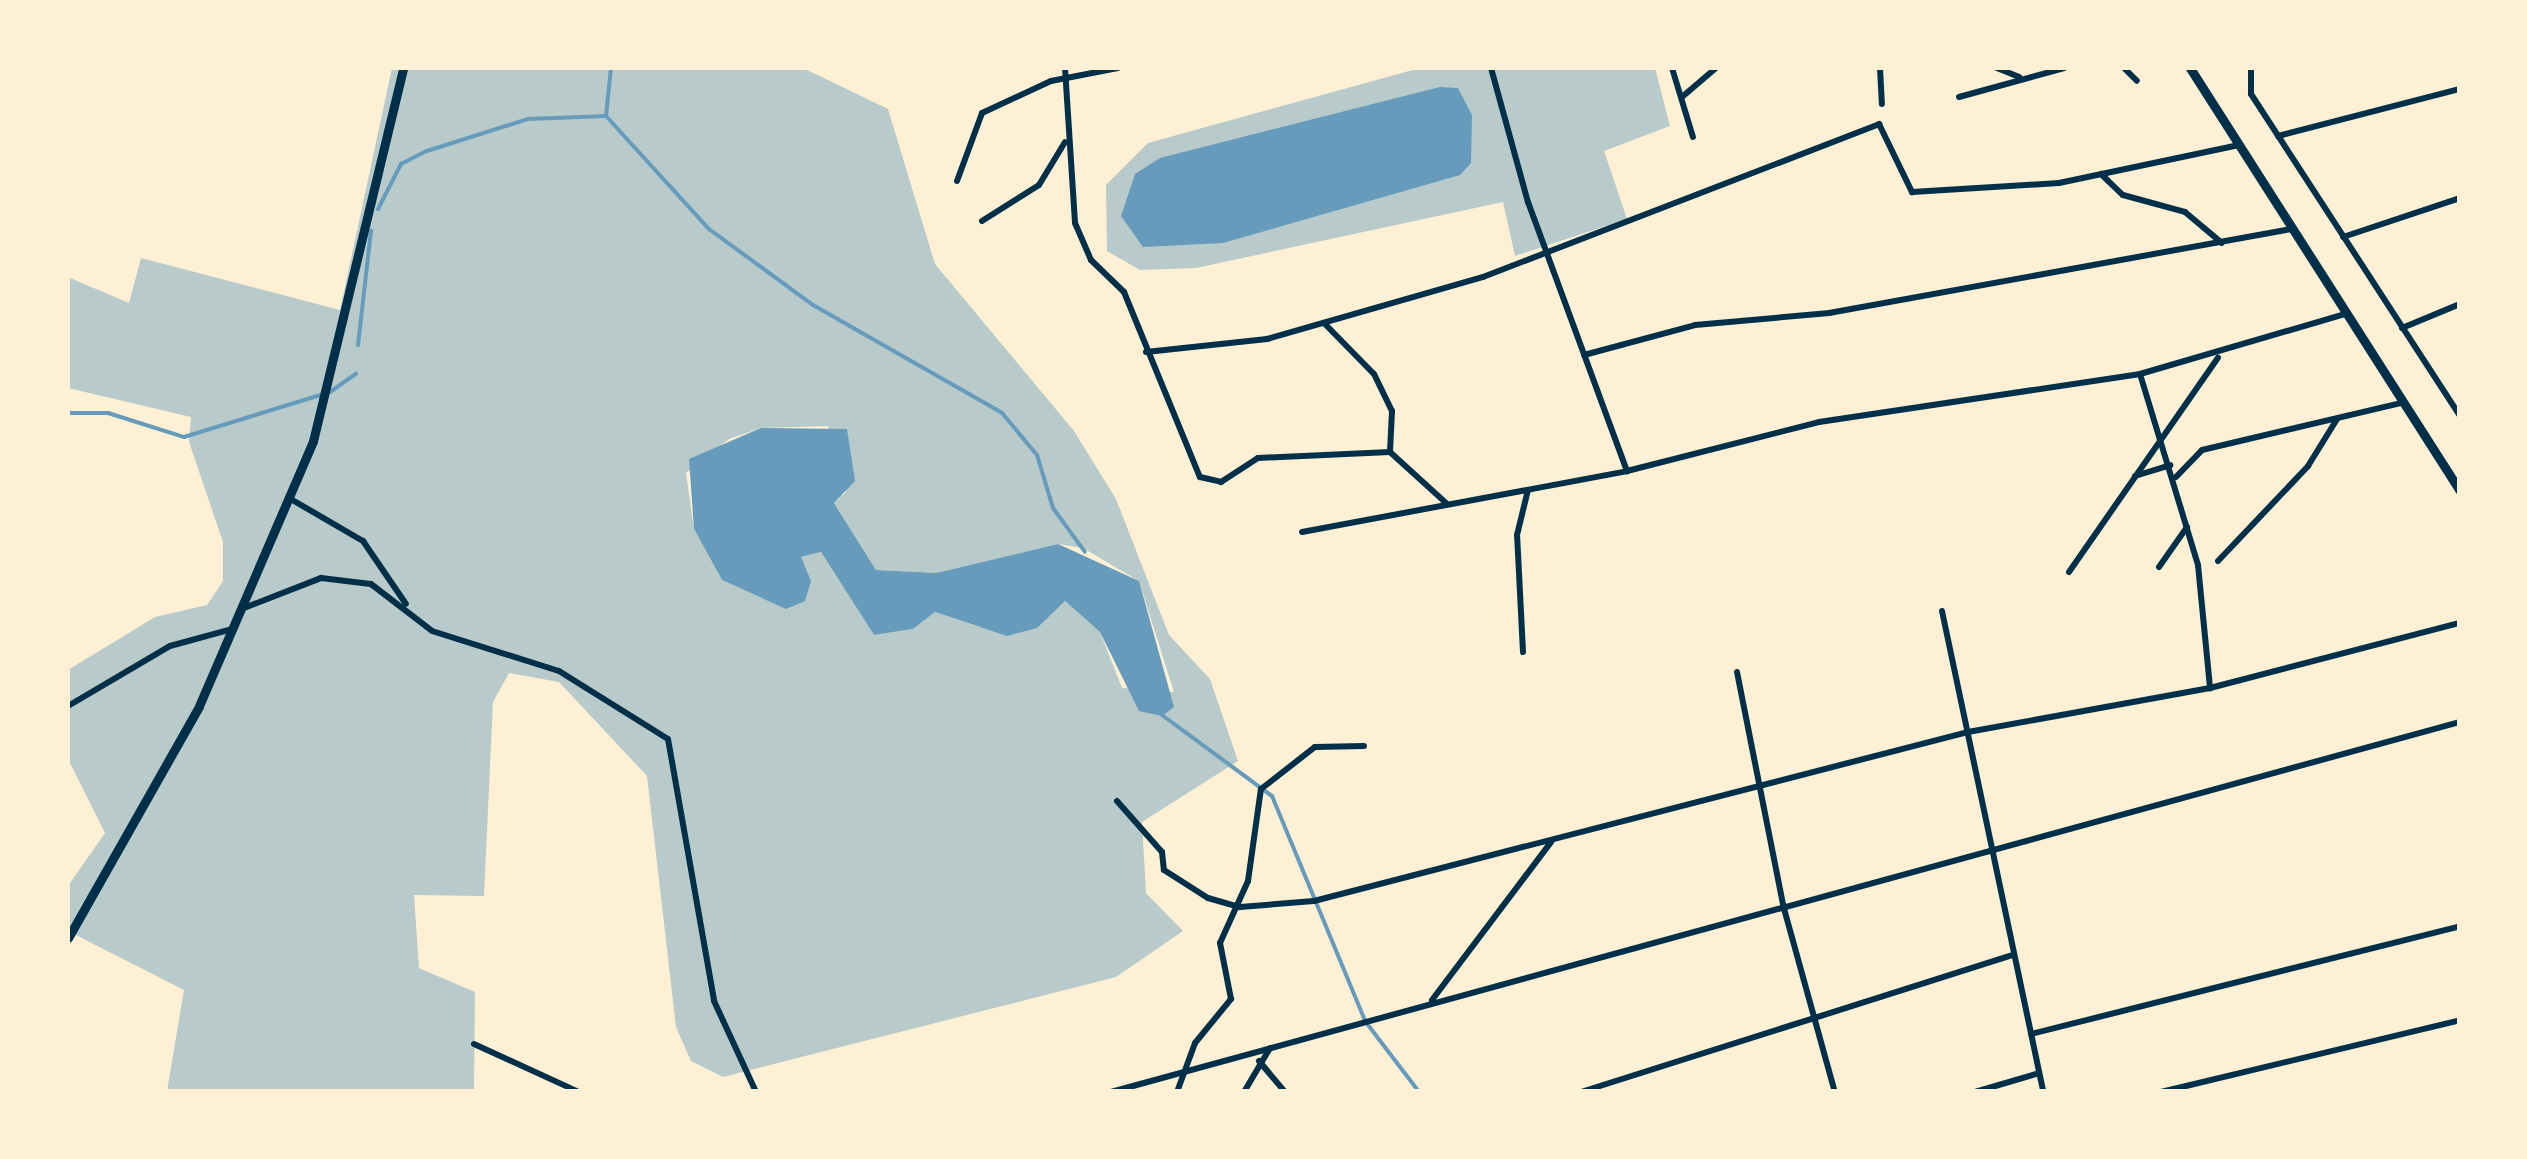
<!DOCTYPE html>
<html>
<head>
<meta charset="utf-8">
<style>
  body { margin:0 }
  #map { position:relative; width:2527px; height:1159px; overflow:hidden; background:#fdf0d5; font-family:"Titillium Web",sans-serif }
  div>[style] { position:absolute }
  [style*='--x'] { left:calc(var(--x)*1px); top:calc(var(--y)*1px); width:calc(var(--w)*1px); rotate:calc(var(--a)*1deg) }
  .green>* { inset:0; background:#b9caca }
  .water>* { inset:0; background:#669bbc }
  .stream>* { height:4px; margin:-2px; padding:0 2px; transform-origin:2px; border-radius:2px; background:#669bbc }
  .minor>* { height:6px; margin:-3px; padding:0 3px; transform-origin:3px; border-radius:3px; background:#003049 }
  .secondary>* { height:9px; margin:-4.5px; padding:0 4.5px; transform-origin:4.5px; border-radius:4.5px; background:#003049 }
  span { translate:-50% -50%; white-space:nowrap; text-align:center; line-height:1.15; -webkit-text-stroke:9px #fdf0d5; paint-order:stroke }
  .frame { position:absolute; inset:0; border:70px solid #fdf0d5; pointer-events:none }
</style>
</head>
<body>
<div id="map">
  <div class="green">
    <i style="clip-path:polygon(evenodd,392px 68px,803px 68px,888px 109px,935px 264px,1074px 431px,1116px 499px,1169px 635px,1210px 679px,1238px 761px,1142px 822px,1146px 893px,1183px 931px,1116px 977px,723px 1077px,691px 1061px,676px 1027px,647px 776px,559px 682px,509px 673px,493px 702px,484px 896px,414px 895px,419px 968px,475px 992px,474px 1091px,167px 1091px,184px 990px,68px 931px,68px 886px,105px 833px,68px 759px,68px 670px,155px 617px,207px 605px,223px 581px,223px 542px,189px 442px,191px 417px,68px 388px,68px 277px,129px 303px,141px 258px,340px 310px,392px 68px,828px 426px,846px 492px,834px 503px,876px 570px,936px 573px,1058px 544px,1083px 548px,1139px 581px,1174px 692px,1122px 688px,1100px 632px,1065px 601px,1052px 612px,979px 627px,935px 612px,913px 629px,874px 635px,821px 552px,801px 557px,775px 604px,722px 580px,694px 529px,686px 473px,729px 439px,761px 428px,828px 426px)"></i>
    <i style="clip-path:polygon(1420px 68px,1655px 68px,1670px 126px,1604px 151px,1627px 219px,1515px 256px,1503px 202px,1196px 268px,1140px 270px,1107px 251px,1106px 185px,1148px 143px)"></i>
  </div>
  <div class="water">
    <i style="clip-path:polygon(1440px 87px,1458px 88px,1472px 115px,1471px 163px,1460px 175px,1223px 243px,1143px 247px,1121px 216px,1135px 174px,1160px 158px)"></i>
    <i style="clip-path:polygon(761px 428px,847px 429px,855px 481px,834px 503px,876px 570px,936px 573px,1058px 544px,1139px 581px,1174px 707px,1162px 716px,1139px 711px,1100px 632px,1065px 601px,1037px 628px,1007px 636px,935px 612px,913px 629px,874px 635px,821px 552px,801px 557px,811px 581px,805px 601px,786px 609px,722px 580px,694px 529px,689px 459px)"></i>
  </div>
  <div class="stream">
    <i style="--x:606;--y:116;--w:48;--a:-84.1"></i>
    <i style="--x:378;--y:209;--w:51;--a:-62.9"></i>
    <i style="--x:401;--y:164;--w:29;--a:-27"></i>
    <i style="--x:427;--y:151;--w:106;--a:-17.6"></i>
    <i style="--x:528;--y:119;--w:78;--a:-2.2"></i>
    <i style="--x:606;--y:116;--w:153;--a:47.7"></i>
    <i style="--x:709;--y:229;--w:129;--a:36.2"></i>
    <i style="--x:813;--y:305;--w:218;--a:29.7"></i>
    <i style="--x:1002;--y:413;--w:55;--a:50.2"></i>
    <i style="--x:1037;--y:455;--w:55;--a:73.2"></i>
    <i style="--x:1053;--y:508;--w:54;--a:54"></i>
    <i style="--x:358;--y:345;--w:115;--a:-83.5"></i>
    <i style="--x:68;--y:413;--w:40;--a:0"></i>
    <i style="--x:108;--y:413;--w:80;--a:17.5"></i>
    <i style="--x:184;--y:437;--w:153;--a:-17.1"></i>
    <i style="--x:330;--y:392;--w:32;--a:-35"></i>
    <i style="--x:1162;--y:715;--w:137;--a:36.4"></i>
    <i style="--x:1272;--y:796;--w:243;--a:67.5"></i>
    <i style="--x:1365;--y:1021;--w:89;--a:52.7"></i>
  </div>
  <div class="minor">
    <i style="--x:1065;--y:68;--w:155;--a:86.3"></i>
    <i style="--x:1075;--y:223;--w:40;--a:66.6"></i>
    <i style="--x:1091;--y:260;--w:46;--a:44.1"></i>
    <i style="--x:1124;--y:292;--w:200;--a:67.7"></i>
    <i style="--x:1200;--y:477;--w:22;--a:13"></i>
    <i style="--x:1221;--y:482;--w:44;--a:-33"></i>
    <i style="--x:1258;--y:458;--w:132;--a:-2.6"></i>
    <i style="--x:1491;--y:68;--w:139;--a:74.6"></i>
    <i style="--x:1528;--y:202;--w:287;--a:69.8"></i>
    <i style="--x:1672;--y:68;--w:72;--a:73.1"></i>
    <i style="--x:1880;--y:68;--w:36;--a:87"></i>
    <i style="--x:1997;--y:68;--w:24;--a:22"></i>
    <i style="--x:2124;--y:68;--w:18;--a:45"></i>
    <i style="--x:2251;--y:68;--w:26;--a:90"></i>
    <i style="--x:2251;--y:94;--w:384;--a:57"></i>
    <i style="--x:1682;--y:97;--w:45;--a:-40.5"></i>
    <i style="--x:1959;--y:97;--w:109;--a:-15.4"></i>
    <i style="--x:2278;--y:136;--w:188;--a:-14.5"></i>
    <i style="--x:2101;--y:174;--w:30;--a:44"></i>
    <i style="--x:2123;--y:195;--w:64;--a:15.3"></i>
    <i style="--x:2185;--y:212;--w:48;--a:40"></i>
    <i style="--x:957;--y:181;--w:72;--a:-69.8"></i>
    <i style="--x:982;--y:113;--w:76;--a:-24.9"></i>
    <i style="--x:1051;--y:81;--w:68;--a:-11"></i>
    <i style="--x:982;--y:221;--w:67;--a:-32.3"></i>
    <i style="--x:1039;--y:185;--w:50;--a:-58.8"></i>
    <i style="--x:2343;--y:237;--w:123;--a:-18.4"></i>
    <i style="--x:1324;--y:323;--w:71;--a:45.6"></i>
    <i style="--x:1374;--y:374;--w:41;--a:64.1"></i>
    <i style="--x:1392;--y:411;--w:41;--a:92.8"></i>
    <i style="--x:1390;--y:452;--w:76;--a:42.3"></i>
    <i style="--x:2402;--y:328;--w:63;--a:-22.5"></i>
    <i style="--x:1146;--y:352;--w:122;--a:-6.1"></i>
    <i style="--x:1267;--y:339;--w:225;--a:-16"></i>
    <i style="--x:1483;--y:277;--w:425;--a:-21.1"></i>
    <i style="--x:1879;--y:124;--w:76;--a:64.1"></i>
    <i style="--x:1912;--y:192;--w:147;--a:-3.5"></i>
    <i style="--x:2059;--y:183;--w:184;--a:-11.9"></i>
    <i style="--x:1584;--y:355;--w:115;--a:-15.1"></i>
    <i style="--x:1695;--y:325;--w:135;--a:-5.1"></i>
    <i style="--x:1829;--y:313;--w:470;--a:-10.3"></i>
    <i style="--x:2140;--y:374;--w:200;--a:73.1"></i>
    <i style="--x:2198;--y:565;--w:124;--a:84.4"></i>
    <i style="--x:2135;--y:476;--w:37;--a:-17"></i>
    <i style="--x:2176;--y:477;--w:37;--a:-46"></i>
    <i style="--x:2202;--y:450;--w:204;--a:-13.3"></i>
    <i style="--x:289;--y:498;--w:86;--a:30.2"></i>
    <i style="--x:363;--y:541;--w:76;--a:55.7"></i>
    <i style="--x:1302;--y:532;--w:331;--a:-10.6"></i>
    <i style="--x:1627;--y:471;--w:198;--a:-14.3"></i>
    <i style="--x:1819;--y:422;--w:325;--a:-8.5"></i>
    <i style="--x:2140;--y:374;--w:214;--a:-16.3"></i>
    <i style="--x:2218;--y:561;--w:131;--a:-46.5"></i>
    <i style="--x:2308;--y:466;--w:55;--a:-58.3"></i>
    <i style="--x:2159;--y:567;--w:49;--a:-55"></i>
    <i style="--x:2069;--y:572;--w:261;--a:-55.2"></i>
    <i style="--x:244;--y:608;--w:83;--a:-21.3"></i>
    <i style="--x:321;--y:578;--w:50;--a:6.8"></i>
    <i style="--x:371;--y:584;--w:77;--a:37.6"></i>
    <i style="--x:432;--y:631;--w:133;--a:17.5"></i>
    <i style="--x:559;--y:671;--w:128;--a:32"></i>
    <i style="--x:668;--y:739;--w:266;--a:80"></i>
    <i style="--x:714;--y:1001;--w:100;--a:65.2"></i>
    <i style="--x:1942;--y:611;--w:491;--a:78.1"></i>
    <i style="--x:1523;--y:652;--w:117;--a:-92.9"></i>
    <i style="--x:1517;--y:535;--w:46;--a:-76.3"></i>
    <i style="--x:1737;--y:672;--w:237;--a:78.8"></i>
    <i style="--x:1783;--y:905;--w:194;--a:74.5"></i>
    <i style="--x:68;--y:706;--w:118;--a:-30.5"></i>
    <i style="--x:170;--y:646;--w:64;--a:-15.3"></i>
    <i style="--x:1117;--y:801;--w:68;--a:48.6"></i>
    <i style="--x:1162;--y:852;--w:18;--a:84"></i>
    <i style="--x:1164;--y:870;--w:52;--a:32.5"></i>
    <i style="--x:1208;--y:898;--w:33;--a:16"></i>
    <i style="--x:1240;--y:907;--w:74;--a:-4.6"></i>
    <i style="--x:1314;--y:901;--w:675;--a:-14.49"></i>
    <i style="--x:1968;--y:732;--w:246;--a:-10.3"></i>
    <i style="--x:2210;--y:688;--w:258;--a:-14.6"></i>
    <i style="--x:1432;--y:1000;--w:198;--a:-53"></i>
    <i style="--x:2031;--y:1034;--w:442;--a:-14.1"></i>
    <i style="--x:474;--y:1044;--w:115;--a:24.6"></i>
    <i style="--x:1259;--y:1061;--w:40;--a:50"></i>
    <i style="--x:1111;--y:1092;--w:1399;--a:-15.34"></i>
    <i style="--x:1177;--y:1092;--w:52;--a:-69.8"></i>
    <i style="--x:1195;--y:1043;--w:57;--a:-50.7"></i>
    <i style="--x:1231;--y:999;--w:57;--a:-101.1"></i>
    <i style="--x:1220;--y:943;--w:68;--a:-65.7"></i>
    <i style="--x:1248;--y:881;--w:93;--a:-82"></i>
    <i style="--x:1261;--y:789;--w:68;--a:-37.9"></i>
    <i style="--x:1315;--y:747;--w:49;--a:-1.2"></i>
    <i style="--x:1244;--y:1092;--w:51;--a:-59.4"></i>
    <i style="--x:1581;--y:1092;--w:454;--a:-17.6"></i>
    <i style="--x:1975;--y:1092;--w:64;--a:-16.4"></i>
    <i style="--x:2161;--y:1092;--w:308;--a:-13.5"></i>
  </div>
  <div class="secondary">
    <i style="--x:2190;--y:68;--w:502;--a:57.45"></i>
    <i style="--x:68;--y:938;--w:266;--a:-60.5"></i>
    <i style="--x:199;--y:706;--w:288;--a:-66.7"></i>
    <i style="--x:313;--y:441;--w:384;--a:-76.4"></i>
  </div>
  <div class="frame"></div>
</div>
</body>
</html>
